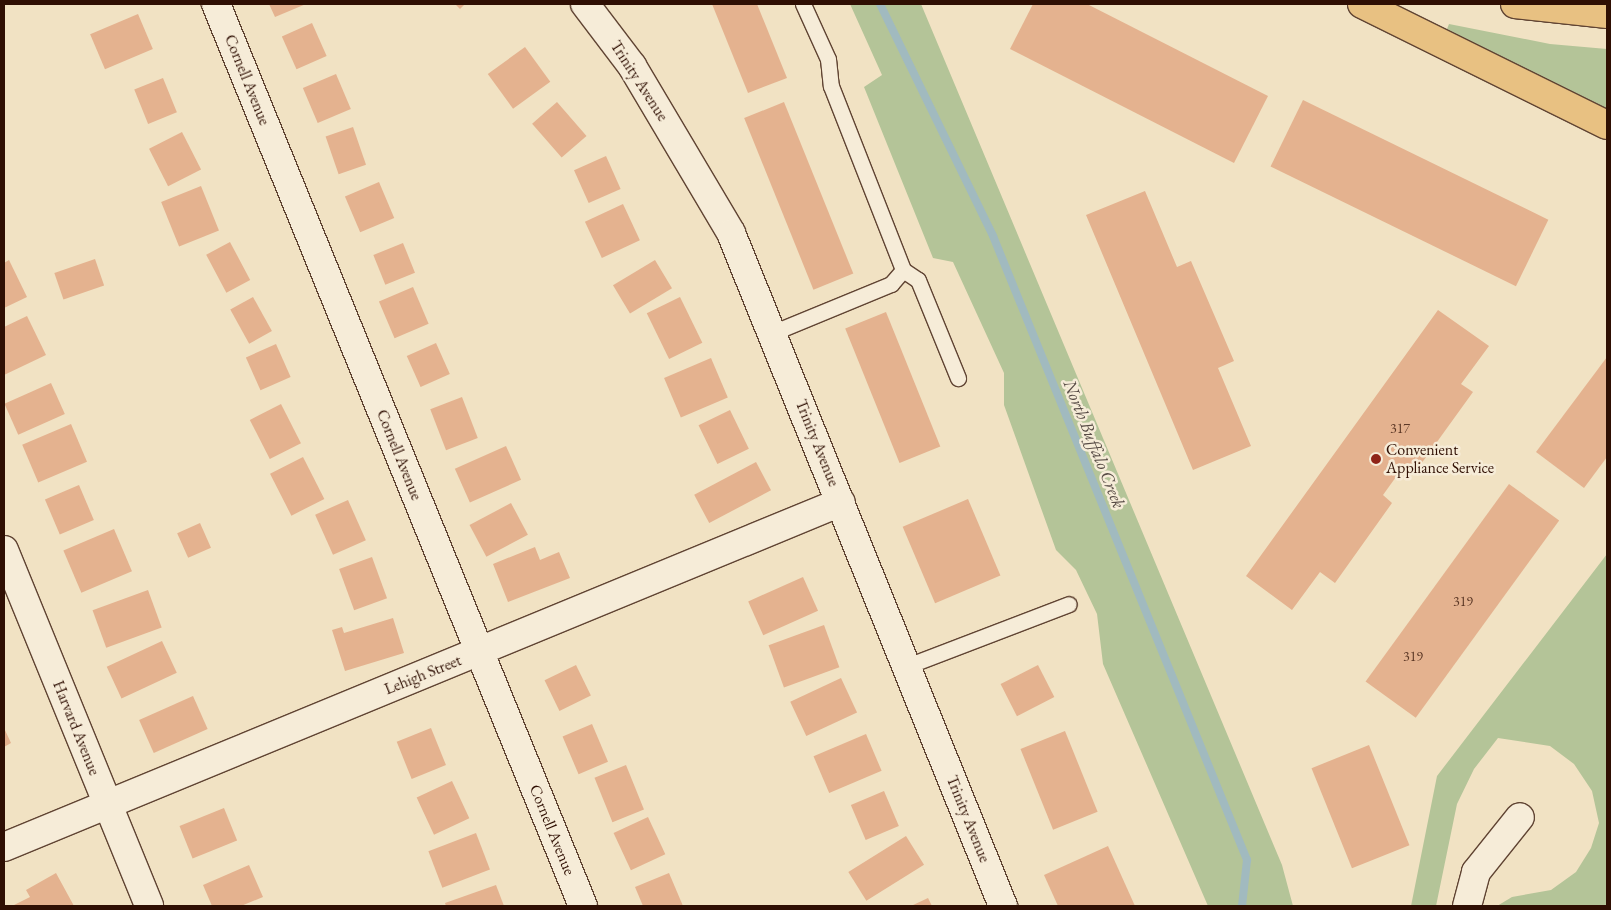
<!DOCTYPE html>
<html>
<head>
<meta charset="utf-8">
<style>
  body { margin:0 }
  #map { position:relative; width:1611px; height:910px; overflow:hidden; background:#f1e2c3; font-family:"EB Garamond",serif }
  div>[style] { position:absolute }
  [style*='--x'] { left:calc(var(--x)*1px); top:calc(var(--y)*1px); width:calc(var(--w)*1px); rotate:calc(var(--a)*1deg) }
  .green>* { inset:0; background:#b4c498 }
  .stream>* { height:8px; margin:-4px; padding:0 4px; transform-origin:4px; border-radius:4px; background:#a1babf }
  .building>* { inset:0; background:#e4b28f; transform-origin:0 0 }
  .roads { filter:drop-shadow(1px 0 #604433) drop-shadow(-1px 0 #604433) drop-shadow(0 1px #604433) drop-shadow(0 -1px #604433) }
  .lane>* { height:15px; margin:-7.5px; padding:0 7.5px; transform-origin:7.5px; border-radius:7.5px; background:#f6ecd8 }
  .street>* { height:28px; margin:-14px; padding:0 14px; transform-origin:14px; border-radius:14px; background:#f6ecd8 }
  .highway>* { height:28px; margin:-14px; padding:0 14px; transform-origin:14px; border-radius:14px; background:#e8c182 }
  .dots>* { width:14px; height:14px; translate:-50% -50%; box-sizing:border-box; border:2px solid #f6ecd8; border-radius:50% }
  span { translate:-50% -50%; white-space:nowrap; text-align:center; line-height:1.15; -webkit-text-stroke:5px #f6ecd8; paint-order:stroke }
  .number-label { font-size:14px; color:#5c3826 }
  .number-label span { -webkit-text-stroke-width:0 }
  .street-label { font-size:16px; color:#2f0f03 }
  .poi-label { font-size:16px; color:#2f0f03 }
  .left { translate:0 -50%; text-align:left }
  .water-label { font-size:18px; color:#574b45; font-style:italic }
  .frame { position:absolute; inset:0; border:5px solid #2f0f03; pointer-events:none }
</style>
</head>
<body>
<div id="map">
  <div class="green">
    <i style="clip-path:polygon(850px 4px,921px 4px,1282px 865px,1293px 906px,1208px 906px,1103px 664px,1097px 614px,1076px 570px,1056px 550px,1004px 405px,1004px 373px,953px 262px,933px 258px,864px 87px,882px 75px)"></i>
    <i style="clip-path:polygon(1449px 24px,1550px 44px,1607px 49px,1607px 114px,1447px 29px)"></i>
    <i style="clip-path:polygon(1607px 554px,1607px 906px,1497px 906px,1512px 897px,1551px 890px,1576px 872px,1591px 848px,1599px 823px,1592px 791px,1574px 764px,1550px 746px,1498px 738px,1474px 769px,1457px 804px,1436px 906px,1411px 906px,1437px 776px)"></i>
  </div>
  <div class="stream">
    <i style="--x:880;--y:4;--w:258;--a:64"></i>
    <i style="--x:993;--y:236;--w:674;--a:67.85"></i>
    <i style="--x:1247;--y:860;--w:46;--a:96.2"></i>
  </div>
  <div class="building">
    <i style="clip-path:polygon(269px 4px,306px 4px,275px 17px)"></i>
    <i style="clip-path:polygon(455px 4px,465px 4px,460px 9px)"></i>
    <i style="clip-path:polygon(712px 4px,757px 4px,787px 78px,748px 93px)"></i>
    <i style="clip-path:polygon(1033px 4px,1087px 4px,1268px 96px,1234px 163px,1010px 49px)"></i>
    <i style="left:138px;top:14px;width:38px;height:52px;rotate:67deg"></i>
    <i style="left:312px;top:23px;width:36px;height:33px;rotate:66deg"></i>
    <i style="left:525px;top:47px;width:43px;height:46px;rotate:54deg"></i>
    <i style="left:336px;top:74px;width:38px;height:36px;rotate:67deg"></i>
    <i style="left:163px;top:78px;width:37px;height:31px;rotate:68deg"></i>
    <i style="left:1303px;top:100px;width:273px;height:74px;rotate:26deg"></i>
    <i style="left:557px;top:102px;width:45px;height:33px;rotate:49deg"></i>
    <i style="left:784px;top:102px;width:185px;height:43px;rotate:68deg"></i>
    <i style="left:353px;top:127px;width:40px;height:29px;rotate:71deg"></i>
    <i style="left:182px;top:132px;width:42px;height:37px;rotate:63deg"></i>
    <i style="left:606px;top:156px;width:36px;height:35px;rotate:66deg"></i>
    <i style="left:379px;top:182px;width:39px;height:37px;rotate:67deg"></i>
    <i style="left:201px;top:186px;width:48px;height:43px;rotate:68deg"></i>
    <i style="clip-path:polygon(1145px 191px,1177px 267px,1191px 261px,1234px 361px,1218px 368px,1251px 446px,1193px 470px,1086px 215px)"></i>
    <i style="left:623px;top:204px;width:40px;height:42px;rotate:65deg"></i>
    <i style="left:230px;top:242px;width:43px;height:27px;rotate:62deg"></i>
    <i style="left:403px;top:243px;width:32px;height:32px;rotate:68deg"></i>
    <i style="left:95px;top:259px;width:28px;height:43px;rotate:71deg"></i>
    <i style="clip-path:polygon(9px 260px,27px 297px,4px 308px,4px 263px)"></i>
    <i style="left:655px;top:260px;width:33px;height:49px;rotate:59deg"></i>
    <i style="left:413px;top:287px;width:40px;height:37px;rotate:67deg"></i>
    <i style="left:253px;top:297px;width:39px;height:26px;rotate:61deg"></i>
    <i style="left:680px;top:297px;width:51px;height:37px;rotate:64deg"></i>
    <i style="clip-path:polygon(1438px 310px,1489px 346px,1461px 384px,1473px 392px,1416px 471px,1406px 463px,1383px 495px,1392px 503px,1335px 583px,1320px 572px,1292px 610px,1246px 576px)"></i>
    <i style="left:886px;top:312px;width:145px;height:44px;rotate:68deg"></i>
    <i style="clip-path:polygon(27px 316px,46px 355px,4px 375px,4px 327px)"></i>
    <i style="left:436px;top:343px;width:34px;height:32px;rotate:66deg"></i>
    <i style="left:276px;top:344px;width:36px;height:33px;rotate:66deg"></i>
    <i style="clip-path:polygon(1607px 357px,1607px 457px,1584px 488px,1536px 452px)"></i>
    <i style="left:711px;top:358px;width:43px;height:51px;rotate:67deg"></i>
    <i style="left:51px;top:383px;width:34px;height:51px;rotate:66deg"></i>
    <i style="left:462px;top:397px;width:44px;height:34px;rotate:69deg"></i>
    <i style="left:281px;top:404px;width:44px;height:35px;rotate:63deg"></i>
    <i style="left:730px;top:410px;width:43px;height:35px;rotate:64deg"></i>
    <i style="left:71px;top:424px;width:41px;height:53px;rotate:67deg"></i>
    <i style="left:506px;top:446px;width:37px;height:56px;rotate:66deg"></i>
    <i style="left:303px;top:457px;width:47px;height:37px;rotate:63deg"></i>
    <i style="left:756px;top:462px;width:32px;height:70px;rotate:62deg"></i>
    <i style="left:1509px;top:484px;width:62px;height:244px;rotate:36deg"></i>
    <i style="left:79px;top:485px;width:38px;height:37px;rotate:67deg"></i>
    <i style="left:968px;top:499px;width:83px;height:71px;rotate:67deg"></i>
    <i style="left:348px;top:500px;width:44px;height:36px;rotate:66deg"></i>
    <i style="left:511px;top:503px;width:36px;height:47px;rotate:62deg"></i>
    <i style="left:200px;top:523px;width:27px;height:25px;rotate:66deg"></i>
    <i style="left:114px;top:529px;width:46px;height:55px;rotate:67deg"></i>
    <i style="clip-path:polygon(535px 547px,540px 560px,559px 552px,570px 578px,508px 602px,493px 564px)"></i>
    <i style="left:372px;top:557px;width:44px;height:35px;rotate:70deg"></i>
    <i style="left:803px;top:577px;width:37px;height:60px;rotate:66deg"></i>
    <i style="left:148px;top:590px;width:40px;height:59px;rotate:70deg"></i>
    <i style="clip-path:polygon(393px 618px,404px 653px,345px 671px,332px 630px,342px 627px,344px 633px)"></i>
    <i style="left:824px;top:625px;width:45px;height:59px;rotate:70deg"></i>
    <i style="left:162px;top:641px;width:35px;height:61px;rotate:65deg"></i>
    <i style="left:576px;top:665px;width:34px;height:35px;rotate:64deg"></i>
    <i style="left:1038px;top:665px;width:36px;height:42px;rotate:63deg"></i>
    <i style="left:841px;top:678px;width:38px;height:56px;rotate:65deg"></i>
    <i style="left:193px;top:696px;width:36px;height:59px;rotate:66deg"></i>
    <i style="left:592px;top:724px;width:41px;height:32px;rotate:67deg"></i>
    <i style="clip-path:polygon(4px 728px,11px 743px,4px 747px)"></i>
    <i style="left:431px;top:728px;width:40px;height:37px;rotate:68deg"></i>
    <i style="left:1065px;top:731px;width:87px;height:48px;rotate:68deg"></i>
    <i style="left:866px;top:734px;width:40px;height:57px;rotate:67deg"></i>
    <i style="left:1369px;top:745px;width:108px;height:62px;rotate:68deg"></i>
    <i style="left:626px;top:765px;width:48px;height:34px;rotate:68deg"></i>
    <i style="left:452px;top:781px;width:41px;height:39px;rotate:65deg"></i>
    <i style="left:884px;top:791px;width:38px;height:36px;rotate:67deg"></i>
    <i style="left:224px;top:808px;width:35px;height:48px;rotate:68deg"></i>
    <i style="left:648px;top:817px;width:41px;height:38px;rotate:65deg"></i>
    <i style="left:476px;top:833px;width:39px;height:51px;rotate:69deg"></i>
    <i style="left:906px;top:836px;width:34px;height:68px;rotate:58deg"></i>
    <i style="clip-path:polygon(1108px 846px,1135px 906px,1058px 906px,1044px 875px)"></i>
    <i style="clip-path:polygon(249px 865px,263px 897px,241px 906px,212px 906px,203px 885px)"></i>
    <i style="clip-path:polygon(56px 873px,74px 906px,12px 906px,30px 897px,26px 890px)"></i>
    <i style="clip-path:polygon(669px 873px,683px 906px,643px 906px,635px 887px)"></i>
    <i style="clip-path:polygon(496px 885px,504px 906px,446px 906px,445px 903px)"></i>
    <i style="clip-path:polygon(928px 898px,932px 906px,911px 906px)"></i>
  </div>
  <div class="roads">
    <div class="lane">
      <i style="--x:803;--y:4;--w:60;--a:65.6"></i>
      <i style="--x:828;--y:59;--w:27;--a:84"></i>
      <i style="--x:831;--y:86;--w:198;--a:68.6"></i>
      <i style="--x:903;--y:270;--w:18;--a:34"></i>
      <i style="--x:918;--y:280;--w:106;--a:67.8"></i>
      <i style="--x:772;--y:333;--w:129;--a:-22.4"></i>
      <i style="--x:891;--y:284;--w:18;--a:-49"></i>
      <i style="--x:907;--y:666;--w:173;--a:-20.9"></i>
    </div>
    <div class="street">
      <i style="--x:216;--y:4;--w:974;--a:67.86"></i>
      <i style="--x:585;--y:4;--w:78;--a:52.8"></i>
      <i style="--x:632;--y:66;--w:194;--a:59.3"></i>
      <i style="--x:731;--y:233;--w:726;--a:67.99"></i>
      <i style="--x:4;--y:550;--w:384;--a:67.8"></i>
      <i style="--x:4;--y:847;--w:905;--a:-22.4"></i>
      <i style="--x:1467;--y:906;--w:35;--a:-75"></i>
      <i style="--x:1476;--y:872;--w:70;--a:-51.3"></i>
    </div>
    <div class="highway">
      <i style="--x:1362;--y:4;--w:273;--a:26.3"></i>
      <i style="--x:1515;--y:4;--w:93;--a:6.2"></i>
    </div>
  </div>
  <div class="dots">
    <i style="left:1376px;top:459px;background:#8f2418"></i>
  </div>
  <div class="number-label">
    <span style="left:1400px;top:428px">317</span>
    <span style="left:1463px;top:601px">319</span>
    <span style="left:1413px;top:656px">319</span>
  </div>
  <div class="street-label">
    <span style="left:247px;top:80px;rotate:68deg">Cornell Avenue</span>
    <span style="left:639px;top:81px;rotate:57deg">Trinity Avenue</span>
    <span style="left:817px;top:443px;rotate:68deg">Trinity Avenue</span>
    <span style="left:399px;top:455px;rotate:68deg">Cornell Avenue</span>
    <span style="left:423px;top:675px;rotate:-22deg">Lehigh Street</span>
    <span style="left:76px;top:728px;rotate:68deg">Harvard Avenue</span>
    <span style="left:968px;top:819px;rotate:68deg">Trinity Avenue</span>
    <span style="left:552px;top:830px;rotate:68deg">Cornell Avenue</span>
  </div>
  <div class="poi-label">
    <span class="left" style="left:1386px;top:459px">Convenient<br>Appliance Service</span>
  </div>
  <div class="water-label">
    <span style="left:1094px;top:444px;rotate:68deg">North Buffalo Creek</span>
  </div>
  <div class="frame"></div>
</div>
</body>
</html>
